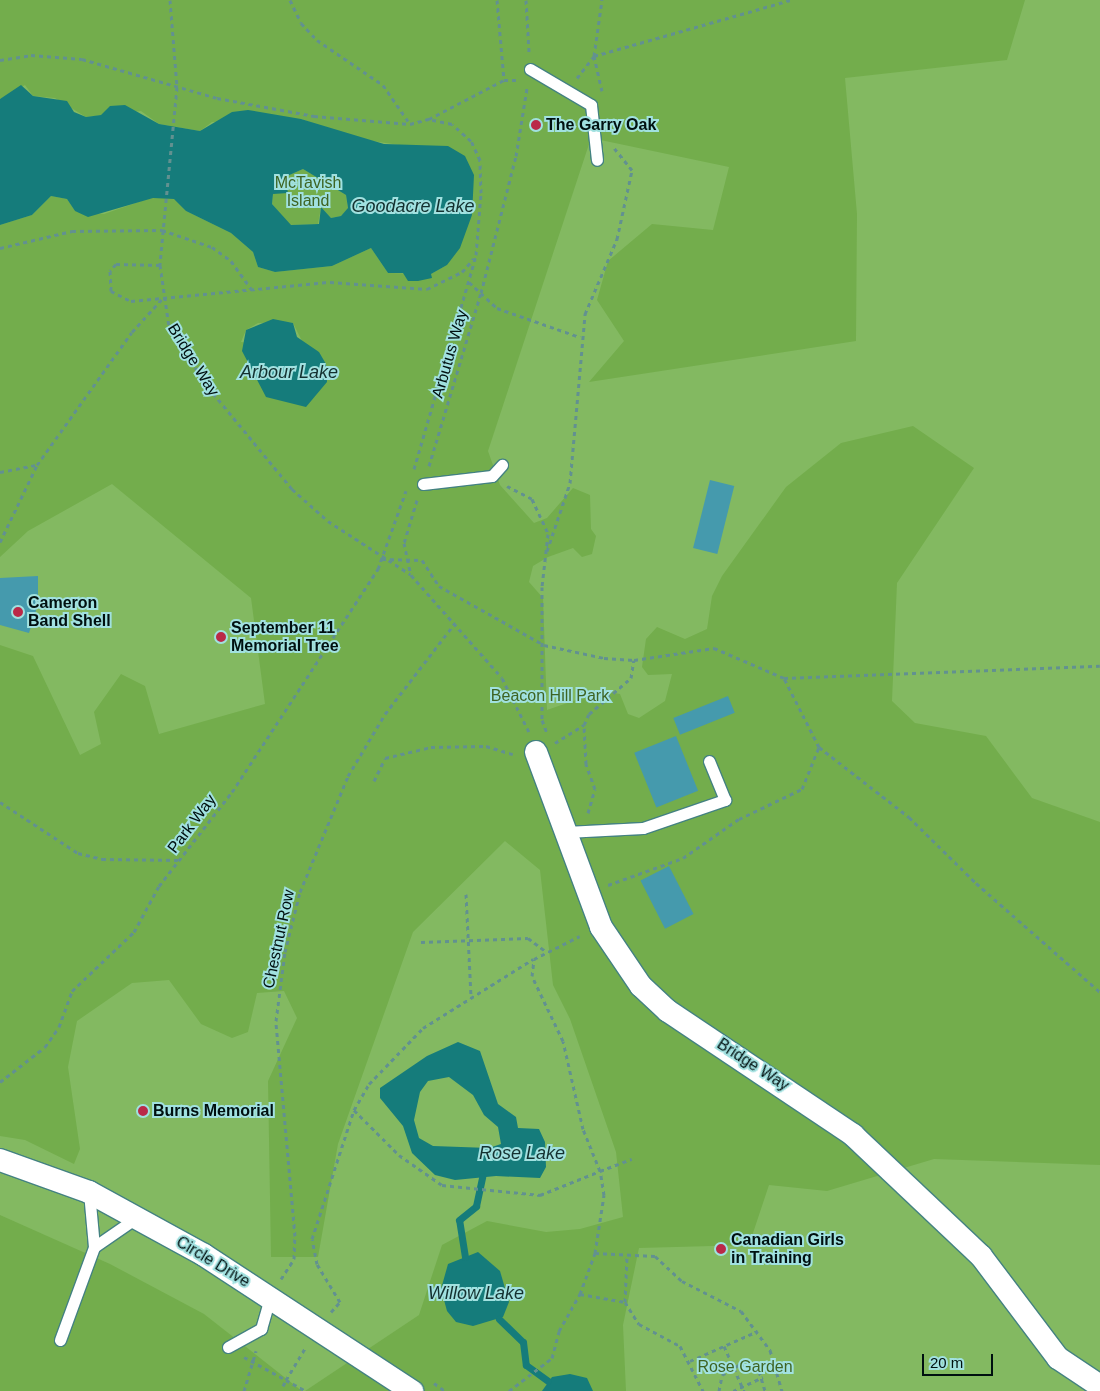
<!DOCTYPE html>
<html>
<head>
<meta charset="utf-8">
<style>
  body { margin:0 }
  #map { position:relative; width:1100px; height:1391px; overflow:hidden; background:#95d4d2; font-family:Helvetica,sans-serif }
  div>[style] { position:absolute }
  [style*='--x'] { left:calc(var(--x)*1px); top:calc(var(--y)*1px); width:calc(var(--w)*1px); rotate:calc(var(--a)*1deg) }
  .green>* { inset:0; background:#83b961; transform-origin:0 0 }
  .forest>* { inset:0; background:#73ad4c }
  .water>* { inset:0; background:#157c7b }
  .stream>* { height:7px; margin:-3.5px; padding:0 3.5px; transform-origin:3.5px; border-radius:3.5px; background:#157c7b }
  .building>* { inset:0; background:#459aad; transform-origin:0 0 }
  .path>* { height:3px; margin-top:-1.5px; transform-origin:0; background:repeating-linear-gradient(90deg,#629190 0 4px,transparent 0 8px) }
  .roads { filter:drop-shadow(1px 0 #448281) drop-shadow(-1px 0 #448281) drop-shadow(0 1px #448281) drop-shadow(0 -1px #448281) }
  .service>* { height:11px; margin:-5.5px; padding:0 5.5px; transform-origin:5.5px; border-radius:5.5px; background:#fff }
  .minor>* { height:22px; margin:-11px; padding:0 11px; transform-origin:11px; border-radius:11px; background:#fff }
  .dots>* { width:14px; height:14px; translate:-50% -50%; box-sizing:border-box; border:2px solid #a1e1e0; border-radius:50% }
  span { translate:-50% -50%; white-space:nowrap; text-align:center; line-height:1.15; -webkit-text-stroke:4px #a1e1e0; paint-order:stroke }
  .poi-label { font-size:16px; color:#001010; font-weight:700 }
  .left { translate:0 -50%; text-align:left }
  .park-label { font-size:16px; color:#3e6423 }
  .street-label { font-size:16px; color:#001010 }
  .water-label { font-size:18px; color:#143130; font-style:italic }
  .scale { position:absolute; left:922px; top:1354px; width:71px; height:22px; box-sizing:border-box; border:2px solid #001010; border-top:0; padding-left:6px; font-size:15px; line-height:18px; white-space:nowrap; color:#001010; -webkit-text-stroke:4px #a1e1e0; paint-order:stroke }
</style>
</head>
<body>
<div id="map">
  <div class="green">
    <i style="left:0;top:0;width:1100px;height:1391px"></i>
  </div>
  <div class="forest">
    <i style="clip-path:polygon(evenodd,0 0,1025px 0,1007px 60px,845px 78px,857px 214px,856px 341px,589px 382px,624px 341px,597px 300px,608px 261px,652px 224px,713px 230px,729px 167px,591px 138px,488px 451px,500px 485px,534px 523px,547px 518px,573px 488px,590px 495px,591px 529px,596px 536px,592px 554px,582px 557px,573px 548px,548px 557px,533px 566px,529px 582px,543px 598px,547px 710px,602px 691px,620px 694px,628px 714px,639px 718px,665px 701px,672px 674px,648px 675px,642px 667px,646px 639px,657px 627px,685px 639px,707px 629px,712px 596px,722px 576px,786px 487px,841px 443px,913px 426px,974px 468px,897px 583px,892px 701px,915px 723px,986px 736px,1032px 798px,1100px 822px,1100px 1165px,934px 1159px,827px 1191px,769px 1185px,749px 1245px,639px 1248px,623px 1325px,626px 1391px,305px 1391px,419px 1315px,442px 1245px,487px 1221px,546px 1232px,580px 1229px,623px 1217px,616px 1152px,570px 1019px,553px 985px,540px 870px,505px 841px,413px 932px,338px 1144px,318px 1257px,271px 1257px,268px 1081px,297px 1018px,284px 991px,257px 993px,248px 1032px,232px 1038px,201px 1024px,169px 980px,132px 983px,77px 1021px,68px 1067px,80px 1149px,74px 1164px,25px 1140px,0 1136px,0 645px,33px 656px,80px 755px,101px 744px,94px 712px,121px 674px,145px 686px,159px 734px,265px 704px,251px 598px,112px 484px,28px 531px,0 557px,0 225px,32px 215px,51px 196px,67px 199px,75px 211px,104px 214px,153px 197px,175px 199px,186px 211px,231px 233px,253px 252px,258px 267px,275px 272px,332px 266px,371px 248px,388px 273px,431px 274px,447px 265px,414px 147px,358px 139px,301px 119px,212px 122px,200px 131px,159px 124px,141px 111px,86px 117px,55px 98px,33px 96px,25px 85px,0 99px,0 0,285px 322px,293px 323px,304px 345px,319px 352px,241px 342px,246px 330px,258px 323px,285px 322px)"></i>
    <i style="clip-path:polygon(303px 169px,346px 195px,348px 209px,341px 216px,331px 218px,321px 207px,318px 224px,290px 225px,272px 204px,273px 194px,286px 183px,285px 177px)"></i>
    <i style="clip-path:polygon(0 1215px,110px 1264px,204px 1314px,302px 1391px,0 1391px)"></i>
  </div>
  <div class="water">
    <i style="clip-path:polygon(evenodd,21px 85px,33px 96px,67px 101px,74px 112px,86px 117px,101px 115px,110px 106px,125px 105px,159px 124px,200px 131px,232px 112px,248px 110px,301px 119px,384px 144px,448px 146px,465px 156px,474px 175px,472px 215px,460px 248px,447px 265px,431px 274px,432px 278px,418px 281px,408px 281px,403px 273px,388px 273px,371px 248px,332px 266px,275px 272px,258px 267px,253px 252px,231px 233px,186px 211px,174px 199px,153px 198px,88px 217px,75px 211px,67px 199px,51px 196px,32px 215px,0 225px,0 99px,21px 85px,303px 169px,346px 195px,348px 208px,341px 216px,331px 218px,321px 207px,319px 224px,291px 225px,272px 204px,273px 194px,288px 193px,285px 177px,303px 169px)"></i>
    <i style="clip-path:polygon(273px 319px,293px 323px,297px 337px,319px 352px,326px 364px,327px 382px,306px 407px,266px 397px,242px 351px,246px 330px)"></i>
    <i style="clip-path:polygon(evenodd,458px 1042px,480px 1051px,498px 1104px,516px 1117px,518px 1128px,539px 1129px,545px 1142px,546px 1167px,540px 1178px,496px 1176px,455px 1180px,435px 1175px,412px 1153px,403px 1126px,380px 1098px,380px 1088px,427px 1056px,458px 1042px,449px 1077px,473px 1095px,484px 1115px,498px 1127px,501px 1144px,489px 1148px,433px 1146px,419px 1138px,414px 1120px,420px 1092px,428px 1081px,449px 1077px)"></i>
    <i style="clip-path:polygon(478px 1252px,500px 1271px,509px 1302px,503px 1317px,473px 1326px,456px 1322px,447px 1311px,441px 1289px,448px 1264px)"></i>
    <i style="clip-path:polygon(570px 1374px,587px 1378px,593px 1391px,542px 1391px,552px 1377px)"></i>
  </div>
  <div class="stream">
    <i style="--x:465;--y:1257;--w:37;--a:-99"></i>
    <i style="--x:459;--y:1220;--w:22;--a:-39"></i>
    <i style="--x:476;--y:1206;--w:30;--a:-78"></i>
    <i style="--x:499;--y:1319;--w:33;--a:44"></i>
    <i style="--x:523;--y:1342;--w:23;--a:83"></i>
    <i style="--x:526;--y:1365;--w:27;--a:36"></i>
  </div>
  <div class="building">
    <i style="left:710px;top:480px;width:25px;height:70px;rotate:14deg"></i>
    <i style="clip-path:polygon(38px 576px,38px 604px,29px 633px,0 625px,0 578px)"></i>
    <i style="left:728px;top:696px;width:18px;height:59px;rotate:68deg"></i>
    <i style="left:676px;top:736px;width:59px;height:45px;rotate:68deg"></i>
    <i style="left:669px;top:866px;width:54px;height:32px;rotate:63deg"></i>
  </div>
  <div class="path">
    <i style="--x:170;--y:0;--w:87;--a:85.4"></i>
    <i style="--x:177;--y:87;--w:179;--a:95.5"></i>
    <i style="--x:160;--y:265;--w:63;--a:81.7"></i>
    <i style="--x:169;--y:327;--w:72;--a:57"></i>
    <i style="--x:208;--y:387;--w:132;--a:50.5"></i>
    <i style="--x:292;--y:489;--w:48;--a:41.6"></i>
    <i style="--x:328;--y:521;--w:98;--a:32.9"></i>
    <i style="--x:290;--y:0;--w:25;--a:64"></i>
    <i style="--x:301;--y:23;--w:23;--a:47"></i>
    <i style="--x:317;--y:40;--w:80;--a:34.3"></i>
    <i style="--x:383;--y:85;--w:47;--a:55.3"></i>
    <i style="--x:497;--y:0;--w:80;--a:85"></i>
    <i style="--x:526;--y:0;--w:52;--a:86.7"></i>
    <i style="--x:0;--y:60;--w:31;--a:-9"></i>
    <i style="--x:31;--y:55;--w:51;--a:4.5"></i>
    <i style="--x:82;--y:59;--w:141;--a:16.1"></i>
    <i style="--x:217;--y:98;--w:99;--a:10.5"></i>
    <i style="--x:314;--y:116;--w:96;--a:4.8"></i>
    <i style="--x:410;--y:124;--w:20;--a:-15"></i>
    <i style="--x:577;--y:78;--w:28;--a:-52"></i>
    <i style="--x:594;--y:56;--w:205;--a:-15.9"></i>
    <i style="--x:602;--y:91;--w:36;--a:-103"></i>
    <i style="--x:594;--y:56;--w:57;--a:-81.9"></i>
    <i style="--x:0;--y:248;--w:74;--a:-13.3"></i>
    <i style="--x:72;--y:231;--w:90;--a:-0.6"></i>
    <i style="--x:162;--y:230;--w:53;--a:18.8"></i>
    <i style="--x:212;--y:247;--w:24;--a:36"></i>
    <i style="--x:231;--y:261;--w:34;--a:54"></i>
    <i style="--x:160;--y:265;--w:44;--a:-178.7"></i>
    <i style="--x:116;--y:264;--w:9;--a:131"></i>
    <i style="--x:110;--y:271;--w:20;--a:87"></i>
    <i style="--x:111;--y:291;--w:22;--a:27"></i>
    <i style="--x:131;--y:301;--w:200;--a:-5.5"></i>
    <i style="--x:330;--y:282;--w:97;--a:4.1"></i>
    <i style="--x:427;--y:289;--w:39;--a:-26"></i>
    <i style="--x:462;--y:272;--w:18;--a:-49"></i>
    <i style="--x:469;--y:282;--w:38;--a:43"></i>
    <i style="--x:497;--y:308;--w:88;--a:19.3"></i>
    <i style="--x:429;--y:466;--w:181;--a:-73.3"></i>
    <i style="--x:481;--y:293;--w:141;--a:-75.7"></i>
    <i style="--x:516;--y:156;--w:69;--a:-80.8"></i>
    <i style="--x:414;--y:469;--w:223;--a:-73.8"></i>
    <i style="--x:476;--y:255;--w:62;--a:-85.4"></i>
    <i style="--x:481;--y:193;--w:33;--a:-92"></i>
    <i style="--x:480;--y:160;--w:21;--a:-115"></i>
    <i style="--x:471;--y:141;--w:25;--a:-138"></i>
    <i style="--x:452;--y:124;--w:24;--a:-168"></i>
    <i style="--x:429;--y:119;--w:85;--a:-27.5"></i>
    <i style="--x:504;--y:80;--w:14;--a:0"></i>
    <i style="--x:0;--y:472;--w:38;--a:-11"></i>
    <i style="--x:507;--y:486;--w:28;--a:27"></i>
    <i style="--x:532;--y:499;--w:38;--a:65"></i>
    <i style="--x:548;--y:534;--w:53;--a:96.5"></i>
    <i style="--x:542;--y:587;--w:133;--a:90"></i>
    <i style="--x:542;--y:720;--w:14;--a:69"></i>
    <i style="--x:417;--y:500;--w:45;--a:106.8"></i>
    <i style="--x:404;--y:543;--w:33;--a:78"></i>
    <i style="--x:411;--y:575;--w:137;--a:48.5"></i>
    <i style="--x:502;--y:678;--w:60;--a:63.4"></i>
    <i style="--x:0;--y:542;--w:85;--a:-64.3"></i>
    <i style="--x:37;--y:465;--w:163;--a:-54.5"></i>
    <i style="--x:132;--y:332;--w:45;--a:-47.7"></i>
    <i style="--x:547;--y:551;--w:72;--a:-71.3"></i>
    <i style="--x:570;--y:483;--w:170;--a:-84.9"></i>
    <i style="--x:585;--y:314;--w:82;--a:-66.9"></i>
    <i style="--x:617;--y:239;--w:71;--a:-77.7"></i>
    <i style="--x:632;--y:170;--w:28;--a:-129"></i>
    <i style="--x:382;--y:559;--w:40;--a:1.4"></i>
    <i style="--x:422;--y:560;--w:31;--a:57"></i>
    <i style="--x:439;--y:586;--w:120;--a:29.3"></i>
    <i style="--x:544;--y:645;--w:61;--a:12.2"></i>
    <i style="--x:604;--y:658;--w:30;--a:4"></i>
    <i style="--x:634;--y:660;--w:81;--a:-8.5"></i>
    <i style="--x:714;--y:648;--w:76;--a:23.2"></i>
    <i style="--x:784;--y:678;--w:316;--a:-2.2"></i>
    <i style="--x:555;--y:743;--w:34;--a:-32"></i>
    <i style="--x:819;--y:747;--w:114;--a:37.9"></i>
    <i style="--x:909;--y:817;--w:94;--a:44.6"></i>
    <i style="--x:976;--y:883;--w:165;--a:41.3"></i>
    <i style="--x:374;--y:781;--w:25;--a:-64"></i>
    <i style="--x:385;--y:758;--w:47;--a:-13.4"></i>
    <i style="--x:431;--y:747;--w:55;--a:-1"></i>
    <i style="--x:486;--y:746;--w:28;--a:17"></i>
    <i style="--x:0;--y:802;--w:93;--a:33.2"></i>
    <i style="--x:78;--y:853;--w:25;--a:14"></i>
    <i style="--x:102;--y:859;--w:80;--a:0.7"></i>
    <i style="--x:588;--y:813;--w:25;--a:-74"></i>
    <i style="--x:595;--y:789;--w:27;--a:-110"></i>
    <i style="--x:586;--y:764;--w:39;--a:-93"></i>
    <i style="--x:584;--y:725;--w:12;--a:-66"></i>
    <i style="--x:589;--y:714;--w:55;--a:-40.6"></i>
    <i style="--x:631;--y:678;--w:18;--a:-81"></i>
    <i style="--x:608;--y:885;--w:80;--a:-19.8"></i>
    <i style="--x:683;--y:858;--w:68;--a:-34.9"></i>
    <i style="--x:739;--y:819;--w:70;--a:-25.5"></i>
    <i style="--x:802;--y:789;--w:45;--a:-68"></i>
    <i style="--x:819;--y:747;--w:77;--a:-116.9"></i>
    <i style="--x:466;--y:894;--w:104;--a:87.2"></i>
    <i style="--x:421;--y:942;--w:107;--a:-2.1"></i>
    <i style="--x:528;--y:938;--w:21;--a:37"></i>
    <i style="--x:0;--y:1082;--w:57;--a:-37.9"></i>
    <i style="--x:45;--y:1047;--w:24;--a:-55"></i>
    <i style="--x:59;--y:1027;--w:38;--a:-70"></i>
    <i style="--x:72;--y:991;--w:86;--a:-43.6"></i>
    <i style="--x:134;--y:932;--w:52;--a:-61.5"></i>
    <i style="--x:159;--y:886;--w:119;--a:-52.2"></i>
    <i style="--x:232;--y:792;--w:267;--a:-56.8"></i>
    <i style="--x:378;--y:569;--w:83;--a:-70.3"></i>
    <i style="--x:354;--y:1110;--w:30;--a:-60"></i>
    <i style="--x:369;--y:1084;--w:78;--a:-46"></i>
    <i style="--x:423;--y:1028;--w:130;--a:-32.1"></i>
    <i style="--x:595;--y:1253;--w:59;--a:-81.2"></i>
    <i style="--x:604;--y:1195;--w:24;--a:-99"></i>
    <i style="--x:600;--y:1171;--w:34;--a:-21"></i>
    <i style="--x:281;--y:1279;--w:24;--a:-57"></i>
    <i style="--x:294;--y:1259;--w:23;--a:-88"></i>
    <i style="--x:295;--y:1236;--w:216;--a:-95.1"></i>
    <i style="--x:276;--y:1021;--w:70;--a:-82.6"></i>
    <i style="--x:285;--y:952;--w:62;--a:-76"></i>
    <i style="--x:300;--y:892;--w:126;--a:-67.5"></i>
    <i style="--x:348;--y:776;--w:72;--a:-59.2"></i>
    <i style="--x:385;--y:714;--w:115;--a:-52.4"></i>
    <i style="--x:580;--y:1294;--w:46;--a:10.1"></i>
    <i style="--x:625;--y:1302;--w:26;--a:58"></i>
    <i style="--x:639;--y:1324;--w:47;--a:28.2"></i>
    <i style="--x:680;--y:1346;--w:51;--a:62.9"></i>
    <i style="--x:625;--y:1302;--w:45;--a:-87.5"></i>
    <i style="--x:331;--y:1312;--w:13;--a:-48"></i>
    <i style="--x:340;--y:1302;--w:44;--a:-121.2"></i>
    <i style="--x:317;--y:1264;--w:25;--a:-101"></i>
    <i style="--x:312;--y:1239;--w:136;--a:-72"></i>
    <i style="--x:354;--y:1110;--w:64;--a:45"></i>
    <i style="--x:399;--y:1155;--w:52;--a:34.9"></i>
    <i style="--x:442;--y:1185;--w:99;--a:5.8"></i>
    <i style="--x:540;--y:1195;--w:65;--a:-21.8"></i>
    <i style="--x:600;--y:1171;--w:45;--a:-112"></i>
    <i style="--x:583;--y:1129;--w:90;--a:-102.8"></i>
    <i style="--x:563;--y:1041;--w:72;--a:-115.5"></i>
    <i style="--x:532;--y:976;--w:17;--a:-83"></i>
    <i style="--x:534;--y:959;--w:51;--a:-26.6"></i>
    <i style="--x:724;--y:1346;--w:49;--a:66"></i>
    <i style="--x:244;--y:1357;--w:48;--a:28.7"></i>
    <i style="--x:286;--y:1380;--w:39;--a:-59"></i>
    <i style="--x:690;--y:1361;--w:74;--a:-23.8"></i>
    <i style="--x:434;--y:1383;--w:14;--a:36"></i>
    <i style="--x:283;--y:1386;--w:7;--a:-63"></i>
    <i style="--x:286;--y:1380;--w:23;--a:29"></i>
    <i style="--x:244;--y:1391;--w:42;--a:-73.3"></i>
    <i style="--x:509;--y:1391;--w:54;--a:-37.5"></i>
    <i style="--x:552;--y:1358;--w:28;--a:-75"></i>
    <i style="--x:559;--y:1331;--w:43;--a:-60.4"></i>
    <i style="--x:580;--y:1294;--w:44;--a:-69.9"></i>
    <i style="--x:595;--y:1253;--w:60;--a:2.9"></i>
    <i style="--x:655;--y:1256;--w:37;--a:43"></i>
    <i style="--x:682;--y:1281;--w:66;--a:27"></i>
    <i style="--x:741;--y:1311;--w:49;--a:53.4"></i>
    <i style="--x:770;--y:1350;--w:43;--a:73.7"></i>
    <i style="--x:719;--y:1391;--w:16;--a:-79"></i>
    <i style="--x:722;--y:1375;--w:21;--a:-31"></i>
    <i style="--x:740;--y:1364;--w:20;--a:20"></i>
    <i style="--x:759;--y:1371;--w:21;--a:73"></i>
    <i style="--x:733;--y:1391;--w:33;--a:-25"></i>
  </div>
  <div class="roads">
    <div class="service">
      <i style="--x:530;--y:69;--w:71;--a:30.5"></i>
      <i style="--x:591;--y:105;--w:55;--a:83.8"></i>
      <i style="--x:423;--y:484;--w:69;--a:-6.6"></i>
      <i style="--x:492;--y:476;--w:15;--a:-48"></i>
      <i style="--x:566;--y:832;--w:77;--a:-3"></i>
      <i style="--x:643;--y:828;--w:87;--a:-18.9"></i>
      <i style="--x:725;--y:800;--w:42;--a:-112.3"></i>
      <i style="--x:94;--y:1247;--w:51;--a:-34.6"></i>
      <i style="--x:60;--y:1340;--w:99;--a:-69.9"></i>
      <i style="--x:94;--y:1247;--w:55;--a:-95.2"></i>
      <i style="--x:228;--y:1347;--w:38;--a:-29"></i>
      <i style="--x:261;--y:1329;--w:33;--a:-74"></i>
    </div>
    <div class="minor">
      <i style="--x:536;--y:752;--w:187;--a:69.6"></i>
      <i style="--x:601;--y:927;--w:71;--a:55.9"></i>
      <i style="--x:641;--y:986;--w:37;--a:43"></i>
      <i style="--x:668;--y:1011;--w:223;--a:33.8"></i>
      <i style="--x:853;--y:1135;--w:176;--a:43.4"></i>
      <i style="--x:981;--y:1256;--w:128;--a:53"></i>
      <i style="--x:1058;--y:1358;--w:50;--a:33.7"></i>
      <i style="--x:0;--y:1160;--w:95;--a:19.8"></i>
      <i style="--x:89;--y:1192;--w:131;--a:28.7"></i>
      <i style="--x:204;--y:1255;--w:249;--a:33.2"></i>
    </div>
  </div>
  <div class="dots">
    <i style="left:536px;top:125px;background:#ba2948"></i>
    <i style="left:18px;top:612px;background:#ba2948"></i>
    <i style="left:221px;top:637px;background:#ba2948"></i>
    <i style="left:143px;top:1111px;background:#ba2948"></i>
    <i style="left:721px;top:1249px;background:#ba2948"></i>
  </div>
  <div class="poi-label">
    <span class="left" style="left:546px;top:125px">The Garry Oak</span>
    <span class="left" style="left:28px;top:612px">Cameron<br>Band Shell</span>
    <span class="left" style="left:231px;top:637px">September 11<br>Memorial Tree</span>
    <span class="left" style="left:153px;top:1111px">Burns Memorial</span>
    <span class="left" style="left:731px;top:1249px">Canadian Girls<br>in Training</span>
  </div>
  <div class="park-label">
    <span style="left:308px;top:192px">McTavish<br>Island</span>
    <span style="left:550px;top:696px">Beacon Hill Park</span>
    <span style="left:745px;top:1367px">Rose Garden</span>
  </div>
  <div class="street-label">
    <span style="left:450px;top:354px;rotate:-74deg">Arbutus Way</span>
    <span style="left:193px;top:360px;rotate:58deg">Bridge Way</span>
    <span style="left:192px;top:824px;rotate:-53deg">Park Way</span>
    <span style="left:279px;top:939px;rotate:-78deg">Chestnut Row</span>
    <span style="left:753px;top:1065px;rotate:33deg">Bridge Way</span>
    <span style="left:213px;top:1262px;rotate:31deg">Circle Drive</span>
  </div>
  <div class="water-label">
    <span style="left:413px;top:206px">Goodacre Lake</span>
    <span style="left:289px;top:372px">Arbour Lake</span>
    <span style="left:522px;top:1153px">Rose Lake</span>
    <span style="left:476px;top:1293px">Willow Lake</span>
  </div>
  <div class="scale">20 m</div>
</div>
</body>
</html>
